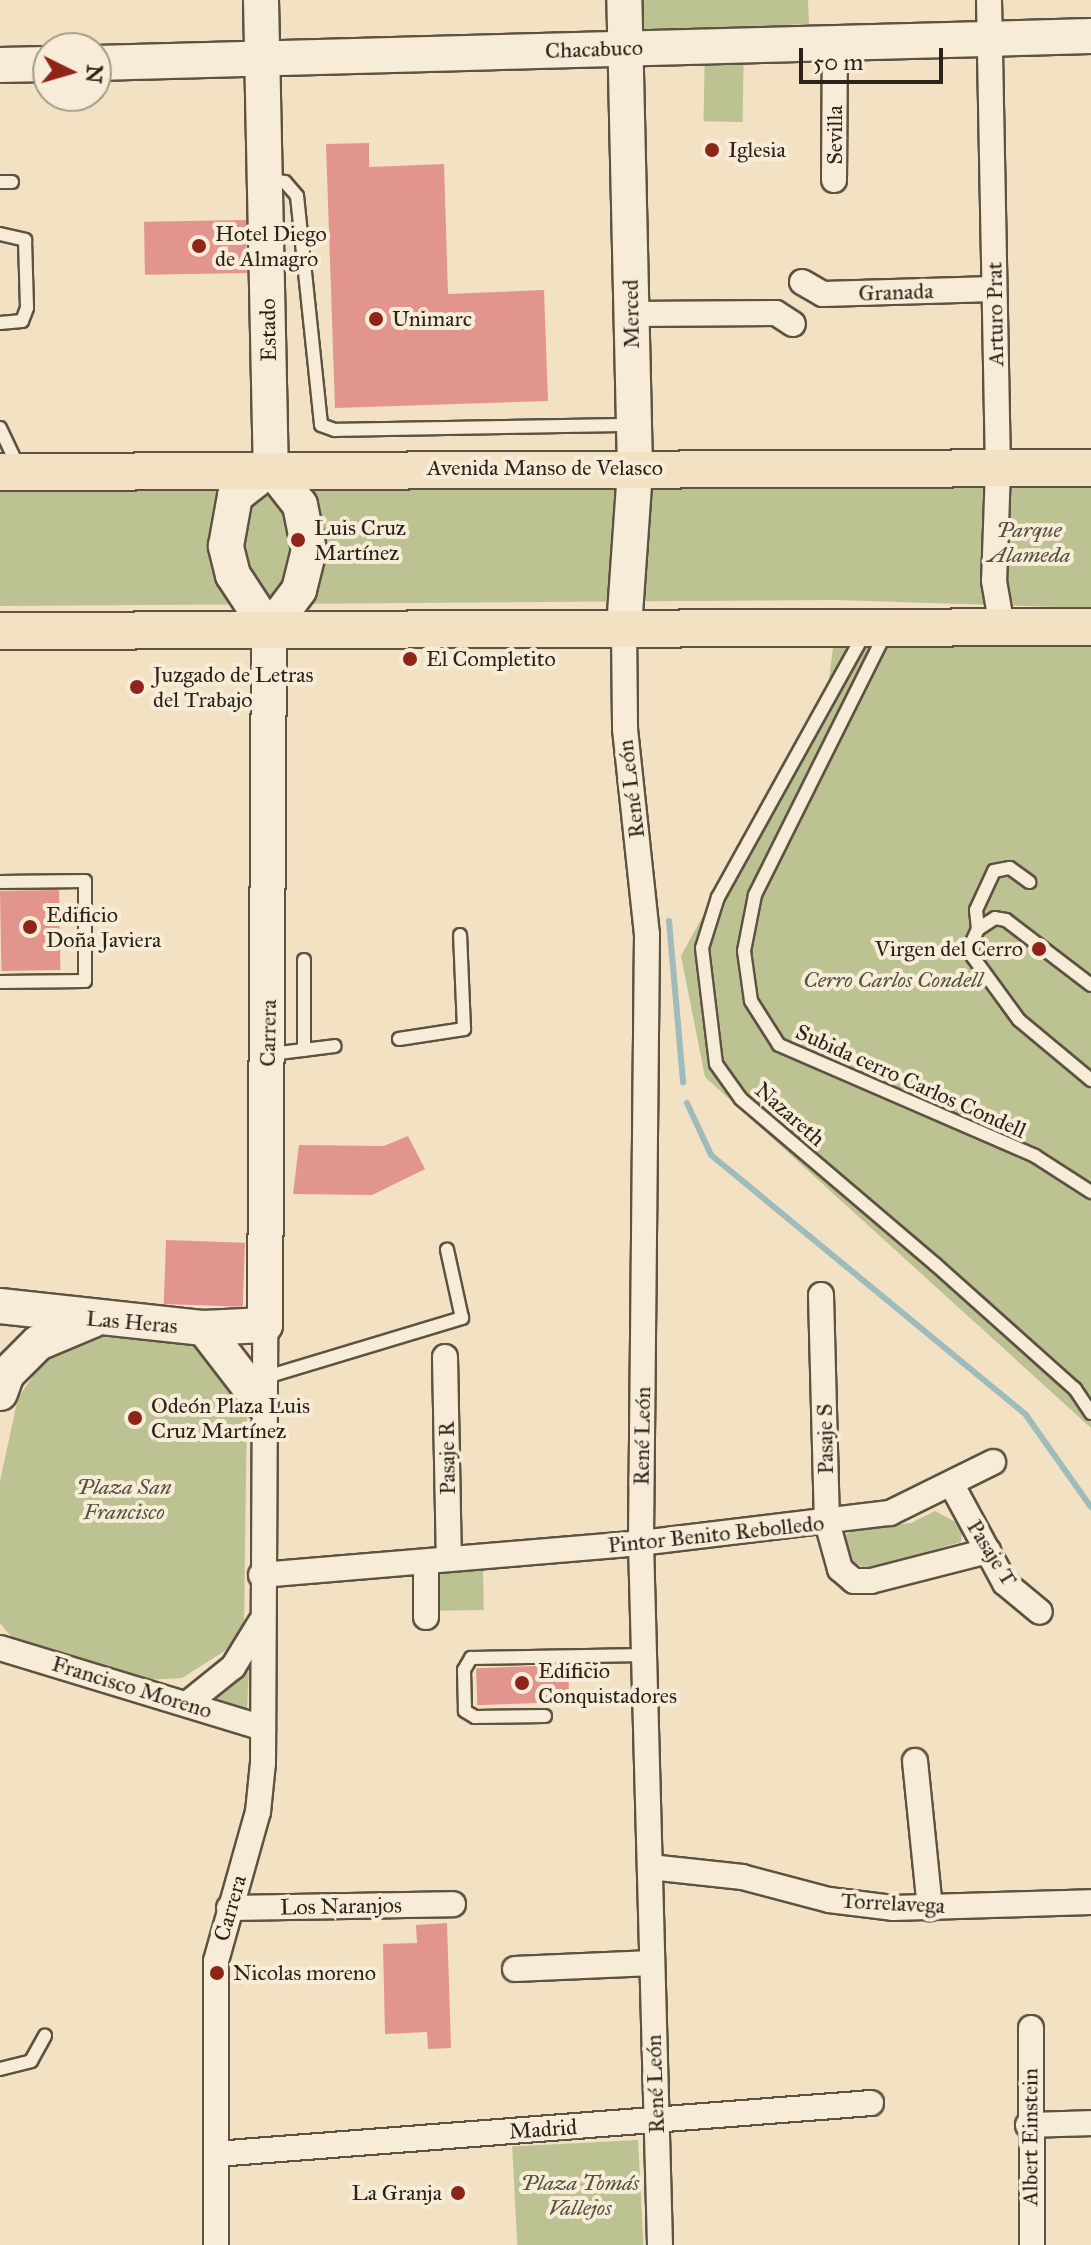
<!DOCTYPE html>
<html>
<head>
<meta charset="utf-8">
<style>
  body { margin:0 }
  #map { position:relative; width:1091px; height:2245px; overflow:hidden; background:#f2e1c2; font-family:"IM FELL Great Primer",serif }
  div>[style] { position:absolute }
  [style*='--x'] { left:calc(var(--x)*1px); top:calc(var(--y)*1px); width:calc(var(--w)*1px); rotate:calc(var(--a)*1deg) }
  .green>* { inset:0; background:#bcc292; transform-origin:0 0 }
  .stream>* { height:6px; margin:-3px; padding:0 3px; transform-origin:3px; border-radius:3px; background:#9dbcbb }
  .building>* { inset:0; background:#e2958e; transform-origin:0 0 }
  .roads { filter:drop-shadow(2px 0 #5e5242) drop-shadow(-2px 0 #5e5242) drop-shadow(0 2px #5e5242) drop-shadow(0 -2px #5e5242) }
  .lane>* { height:12px; margin:-6px; padding:0 6px; transform-origin:6px; border-radius:6px; background:#f7ecd7 }
  .street>* { height:24px; margin:-12px; padding:0 12px; transform-origin:12px; border-radius:12px; background:#f7ecd7 }
  .secondary>* { height:34px; margin:-17px; padding:0 17px; transform-origin:17px; border-radius:17px; background:#f7ecd7 }
  .primary>* { height:36px; margin:-18px; padding:0 18px; transform-origin:18px; border-radius:18px; background:#f2e1c2 }
  .dots>* { width:22px; height:22px; translate:-50% -50%; box-sizing:border-box; border:4px solid #f7ecd7; border-radius:50% }
  span { translate:-50% -50%; white-space:nowrap; text-align:center; line-height:1.15; -webkit-text-stroke:8px #f7ecd7; paint-order:stroke }
  .street-label { font-size:22px; color:#2c2218 }
  .poi-label { font-size:22px; color:#2c2218 }
  .left { translate:0 -50%; text-align:left }
  .right { translate:-100% -50%; text-align:right }
  .park-label { font-size:22px; color:#57523d; font-style:italic }
  .north { position:absolute; left:32px; top:32px; width:80px; height:80px; box-sizing:border-box; background:#f7ecd7; border:2px solid #a69b8b; border-radius:50%; rotate:95deg; font-size:22px; font-weight:700; line-height:32px; text-align:center; color:#2c2218 }
  .north::after { content:''; display:block; margin:auto; width:28px; height:36px; background:#8f2418; clip-path:polygon(50% 0,100% 100%,50% 72%,0 100%) }
  .scale { position:absolute; left:799px; top:48px; width:144px; height:36px; box-sizing:border-box; border:4px solid #2c2218; border-top:0; padding-left:10px; font-size:24px; line-height:28px; white-space:nowrap; color:#2c2218; -webkit-text-stroke:6px #f7ecd7; paint-order:stroke }
</style>
</head>
<body>
<div id="map">
  <div class="green">
    <i style="clip-path:polygon(634px 0,808px 0,809px 24px,635px 31px)"></i>
    <i style="left:744px;top:39px;width:83px;height:39px;rotate:91deg"></i>
    <i style="clip-path:polygon(1091px 480px,1091px 608px,836px 600px,0 606px,0 487px)"></i>
    <i style="clip-path:polygon(835px 633px,1091px 636px,1091px 1428px,705px 1077px,681px 956px,828px 686px)"></i>
    <i style="clip-path:polygon(90px 1336px,204px 1344px,247px 1404px,244px 1625px,234px 1645px,182px 1678px,147px 1680px,33px 1650px,15px 1641px,0 1623px,0 1481px,18px 1398px,41px 1364px,72px 1340px)"></i>
    <i style="clip-path:polygon(935px 1511px,963px 1526px,961px 1542px,867px 1569px,853px 1562px,844px 1536px,856px 1528px,911px 1523px)"></i>
    <i style="left:483px;top:1567px;width:43px;height:50px;rotate:89deg"></i>
    <i style="clip-path:polygon(249px 1664px,247px 1711px,203px 1700px)"></i>
    <i style="left:638px;top:2140px;width:105px;height:126px;rotate:87deg"></i>
  </div>
  <div class="stream">
    <i style="--x:669;--y:921;--w:162;--a:85"></i>
    <i style="--x:687;--y:1103;--w:57;--a:65.2"></i>
    <i style="--x:711;--y:1155;--w:408;--a:39.5"></i>
    <i style="--x:1026;--y:1415;--w:113;--a:54.8"></i>
  </div>
  <div class="building">
    <i style="clip-path:polygon(369px 143px,369px 167px,444px 164px,448px 294px,544px 290px,548px 401px,335px 408px,326px 144px)"></i>
    <i style="left:246px;top:220px;width:53px;height:102px;rotate:89deg"></i>
    <i style="left:59px;top:890px;width:80px;height:59px;rotate:89deg"></i>
    <i style="clip-path:polygon(408px 1136px,425px 1169px,372px 1195px,293px 1194px,299px 1145px,384px 1146px)"></i>
    <i style="left:166px;top:1240px;width:79px;height:64px;rotate:2deg"></i>
    <i style="left:568px;top:1665px;width:37px;height:92px;rotate:88deg"></i>
    <i style="clip-path:polygon(447px 1923px,451px 2048px,428px 2049px,427px 2032px,385px 2034px,383px 1944px,417px 1943px,416px 1925px)"></i>
  </div>
  <div class="roads">
    <div class="lane">
      <i style="--x:268;--y:180;--w:17;--a:7"></i>
      <i style="--x:285;--y:182;--w:18;--a:49"></i>
      <i style="--x:297;--y:196;--w:230;--a:84"></i>
      <i style="--x:321;--y:425;--w:15;--a:20"></i>
      <i style="--x:335;--y:430;--w:296;--a:-1"></i>
      <i style="--x:0;--y:182;--w:12;--a:0"></i>
      <i style="--x:0;--y:234;--w:26;--a:13"></i>
      <i style="--x:25;--y:240;--w:68;--a:88.3"></i>
      <i style="--x:27;--y:308;--w:14;--a:111"></i>
      <i style="--x:22;--y:321;--w:22;--a:175"></i>
      <i style="--x:0;--y:428;--w:42;--a:64.7"></i>
      <i style="--x:864;--y:634;--w:301;--a:119"></i>
      <i style="--x:718;--y:897;--w:53;--a:107.4"></i>
      <i style="--x:702;--y:948;--w:117;--a:83.1"></i>
      <i style="--x:716;--y:1064;--w:43;--a:54.5"></i>
      <i style="--x:741;--y:1099;--w:255;--a:40.4"></i>
      <i style="--x:935;--y:1264;--w:188;--a:41.8"></i>
      <i style="--x:1075;--y:1389;--w:29;--a:56"></i>
      <i style="--x:885;--y:634;--w:292;--a:116.5"></i>
      <i style="--x:755;--y:895;--w:57;--a:101.1"></i>
      <i style="--x:744;--y:951;--w:50;--a:82"></i>
      <i style="--x:751;--y:1001;--w:52;--a:57.5"></i>
      <i style="--x:779;--y:1045;--w:279;--a:23.4"></i>
      <i style="--x:1035;--y:1156;--w:67;--a:32.7"></i>
      <i style="--x:0;--y:882;--w:85;--a:-0.7"></i>
      <i style="--x:85;--y:881;--w:100;--a:90"></i>
      <i style="--x:85;--y:981;--w:85;--a:179.3"></i>
      <i style="--x:978;--y:929;--w:19;--a:-96"></i>
      <i style="--x:976;--y:910;--w:43;--a:-65.2"></i>
      <i style="--x:994;--y:871;--w:16;--a:-11"></i>
      <i style="--x:1010;--y:868;--w:24;--a:36"></i>
      <i style="--x:304;--y:960;--w:90;--a:90"></i>
      <i style="--x:1091;--y:985;--w:107;--a:-142.6"></i>
      <i style="--x:1006;--y:920;--w:11;--a:-170"></i>
      <i style="--x:995;--y:918;--w:20;--a:147"></i>
      <i style="--x:978;--y:929;--w:14;--a:115"></i>
      <i style="--x:972;--y:942;--w:15;--a:86"></i>
      <i style="--x:973;--y:957;--w:78;--a:53.9"></i>
      <i style="--x:1019;--y:1020;--w:94;--a:39.8"></i>
      <i style="--x:399;--y:1039;--w:66;--a:-8.7"></i>
      <i style="--x:464;--y:1029;--w:94;--a:-92.4"></i>
      <i style="--x:271;--y:1054;--w:64;--a:-7.1"></i>
      <i style="--x:263;--y:1378;--w:208;--a:-16.8"></i>
      <i style="--x:462;--y:1318;--w:70;--a:-102.4"></i>
      <i style="--x:545;--y:1716;--w:70;--a:179.2"></i>
      <i style="--x:475;--y:1717;--w:12;--a:-149"></i>
      <i style="--x:465;--y:1711;--w:41;--a:-91.4"></i>
      <i style="--x:464;--y:1670;--w:14;--a:-60"></i>
      <i style="--x:471;--y:1658;--w:173;--a:-1"></i>
      <i style="--x:0;--y:2069;--w:32;--a:-14"></i>
      <i style="--x:31;--y:2061;--w:29;--a:-61"></i>
    </div>
    <div class="street">
      <i style="--x:989;--y:0;--w:469;--a:88.9"></i>
      <i style="--x:998;--y:469;--w:112;--a:92"></i>
      <i style="--x:994;--y:581;--w:47;--a:80.1"></i>
      <i style="--x:834;--y:180;--w:137;--a:-89.6"></i>
      <i style="--x:802;--y:282;--w:24;--a:30"></i>
      <i style="--x:823;--y:294;--w:171;--a:-1.7"></i>
      <i style="--x:631;--y:314;--w:145;--a:-0.4"></i>
      <i style="--x:776;--y:313;--w:20;--a:33"></i>
      <i style="--x:624;--y:628;--w:101;--a:89.4"></i>
      <i style="--x:625;--y:729;--w:207;--a:83.9"></i>
      <i style="--x:647;--y:935;--w:608;--a:90.57"></i>
      <i style="--x:641;--y:1543;--w:702;--a:88.45"></i>
      <i style="--x:821;--y:1295;--w:227;--a:88.5"></i>
      <i style="--x:827;--y:1522;--w:49;--a:74.5"></i>
      <i style="--x:840;--y:1569;--w:18;--a:41"></i>
      <i style="--x:854;--y:1581;--w:17;--a:0"></i>
      <i style="--x:871;--y:1581;--w:121;--a:-14.4"></i>
      <i style="--x:445;--y:1357;--w:202;--a:88.9"></i>
      <i style="--x:953;--y:1487;--w:109;--a:61.6"></i>
      <i style="--x:1005;--y:1583;--w:45;--a:39.6"></i>
      <i style="--x:426;--y:1562;--w:55;--a:90"></i>
      <i style="--x:261;--y:1575;--w:381;--a:-4.8"></i>
      <i style="--x:641;--y:1543;--w:251;--a:-6.9"></i>
      <i style="--x:890;--y:1513;--w:115;--a:-26.3"></i>
      <i style="--x:0;--y:1648;--w:275;--a:16.9"></i>
      <i style="--x:188;--y:1703;--w:58;--a:-38.7"></i>
      <i style="--x:233;--y:1667;--w:52;--a:-58.5"></i>
      <i style="--x:915;--y:1761;--w:148;--a:84.2"></i>
      <i style="--x:650;--y:1867;--w:93;--a:6.2"></i>
      <i style="--x:742;--y:1877;--w:90;--a:14.8"></i>
      <i style="--x:829;--y:1900;--w:64;--a:7.1"></i>
      <i style="--x:893;--y:1908;--w:198;--a:-1.7"></i>
      <i style="--x:229;--y:1908;--w:224;--a:-1"></i>
      <i style="--x:515;--y:1969;--w:137;--a:-2.5"></i>
      <i style="--x:1031;--y:2028;--w:217;--a:89.7"></i>
      <i style="--x:1028;--y:2125;--w:63;--a:-1.8"></i>
      <i style="--x:216;--y:2154;--w:657;--a:-4.45"></i>
      <i style="--x:216;--y:2245;--w:284;--a:-90"></i>
      <i style="--x:216;--y:1961;--w:155;--a:-74.3"></i>
      <i style="--x:258;--y:1812;--w:49;--a:-84.2"></i>
      <i style="--x:263;--y:1763;--w:438;--a:-89.7"></i>
    </div>
    <div class="secondary">
      <i style="--x:261;--y:0;--w:468;--a:88.8"></i>
      <i style="--x:96;--y:63;--w:995;--a:-1.55"></i>
      <i style="--x:0;--y:65;--w:48;--a:-1.2"></i>
      <i style="--x:624;--y:628;--w:159;--a:-86"></i>
      <i style="--x:635;--y:469;--w:469;--a:-91.3"></i>
      <i style="--x:269;--y:630;--w:66;--a:-123.2"></i>
      <i style="--x:233;--y:575;--w:30;--a:-104"></i>
      <i style="--x:226;--y:546;--w:51;--a:-79.8"></i>
      <i style="--x:235;--y:496;--w:46;--a:-37.9"></i>
      <i style="--x:0;--y:1306;--w:205;--a:6.2"></i>
      <i style="--x:204;--y:1328;--w:61;--a:-2.8"></i>
      <i style="--x:265;--y:1325;--w:695;--a:-89.67"></i>
      <i style="--x:269;--y:630;--w:50;--a:-53.1"></i>
      <i style="--x:299;--y:590;--w:41;--a:-76"></i>
      <i style="--x:309;--y:550;--w:46;--a:-101.3"></i>
      <i style="--x:300;--y:505;--w:47;--a:-128.1"></i>
      <i style="--x:204;--y:1328;--w:93;--a:52.4"></i>
      <i style="--x:0;--y:1393;--w:20;--a:-70"></i>
      <i style="--x:7;--y:1374;--w:44;--a:-45"></i>
      <i style="--x:38;--y:1343;--w:60;--a:-22.7"></i>
    </div>
    <div class="primary">
      <i style="--x:0;--y:472;--w:1091;--a:-0.21"></i>
      <i style="--x:0;--y:631;--w:1091;--a:-0.21"></i>
    </div>
  </div>
  <div class="dots">
    <i style="left:712px;top:150px;background:#8f2418"></i>
    <i style="left:199px;top:246px;background:#8f2418"></i>
    <i style="left:376px;top:319px;background:#8f2418"></i>
    <i style="left:298px;top:540px;background:#8f2418"></i>
    <i style="left:410px;top:659px;background:#8f2418"></i>
    <i style="left:137px;top:687px;background:#8f2418"></i>
    <i style="left:30px;top:927px;background:#8f2418"></i>
    <i style="left:1039px;top:949px;background:#8f2418"></i>
    <i style="left:135px;top:1418px;background:#8f2418"></i>
    <i style="left:522px;top:1683px;background:#8f2418"></i>
    <i style="left:217px;top:1973px;background:#8f2418"></i>
    <i style="left:458px;top:2193px;background:#8f2418"></i>
  </div>
  <div class="street-label">
    <span style="left:594px;top:49px;rotate:-2deg">Chacabuco</span>
    <span style="left:835px;top:135px;rotate:-90deg">Sevilla</span>
    <span style="left:896px;top:292px;rotate:-2deg">Granada</span>
    <span style="left:631px;top:314px;rotate:-91deg">Merced</span>
    <span style="left:995px;top:314px;rotate:-91deg">Arturo Prat</span>
    <span style="left:268px;top:330px;rotate:-91deg">Estado</span>
    <span style="left:545px;top:468px">Avenida Manso de Velasco</span>
    <span style="left:631px;top:789px;rotate:-97deg">René León</span>
    <span style="left:268px;top:1033px;rotate:-89deg">Carrera</span>
    <span style="left:911px;top:1081px;rotate:24deg">Subida cerro Carlos Condell</span>
    <span style="left:790px;top:1114px;rotate:41deg">Nazareth</span>
    <span style="left:132px;top:1322px;rotate:5deg">Las Heras</span>
    <span style="left:642px;top:1436px;rotate:-89deg">René León</span>
    <span style="left:825px;top:1439px;rotate:-91deg">Pasaje S</span>
    <span style="left:447px;top:1458px;rotate:-91deg">Pasaje R</span>
    <span style="left:716px;top:1534px;rotate:-6deg">Pintor Benito Rebolledo</span>
    <span style="left:992px;top:1553px;rotate:58deg">Pasaje T</span>
    <span style="left:132px;top:1687px;rotate:17deg">Francisco Moreno</span>
    <span style="left:893px;top:1903px;rotate:3deg">Torrelavega</span>
    <span style="left:341px;top:1906px;rotate:-1deg">Los Naranjos</span>
    <span style="left:230px;top:1908px;rotate:-74deg">Carrera</span>
    <span style="left:655px;top:2084px;rotate:-92deg">René León</span>
    <span style="left:543px;top:2129px;rotate:-4deg">Madrid</span>
    <span style="left:1030px;top:2137px;rotate:-90deg">Albert Einstein</span>
  </div>
  <div class="poi-label">
    <span class="left" style="left:728px;top:150px">Iglesia</span>
    <span class="left" style="left:215px;top:246px">Hotel Diego<br>de Almagro</span>
    <span class="left" style="left:392px;top:319px">Unimarc</span>
    <span class="left" style="left:314px;top:540px">Luis Cruz<br>Martínez</span>
    <span class="left" style="left:426px;top:659px">El Completito</span>
    <span class="left" style="left:153px;top:687px">Juzgado de Letras<br>del Trabajo</span>
    <span class="left" style="left:46px;top:927px">Edificio<br>Doña Javiera</span>
    <span class="right" style="left:1023px;top:949px">Virgen del Cerro</span>
    <span class="left" style="left:151px;top:1418px">Odeón Plaza Luis<br>Cruz Martínez</span>
    <span class="left" style="left:538px;top:1683px">Edificio<br>Conquistadores</span>
    <span class="left" style="left:233px;top:1973px">Nicolas moreno</span>
    <span class="right" style="left:442px;top:2193px">La Granja</span>
  </div>
  <div class="park-label">
    <span style="left:1029px;top:542px">Parque<br>Alameda</span>
    <span style="left:893px;top:980px">Cerro Carlos Condell</span>
    <span style="left:124px;top:1499px">Plaza San<br>Francisco</span>
    <span style="left:580px;top:2195px">Plaza Tomás<br>Vallejos</span>
  </div>
  <div class="north">N</div>
  <div class="scale">50 m</div>
</div>
</body>
</html>
